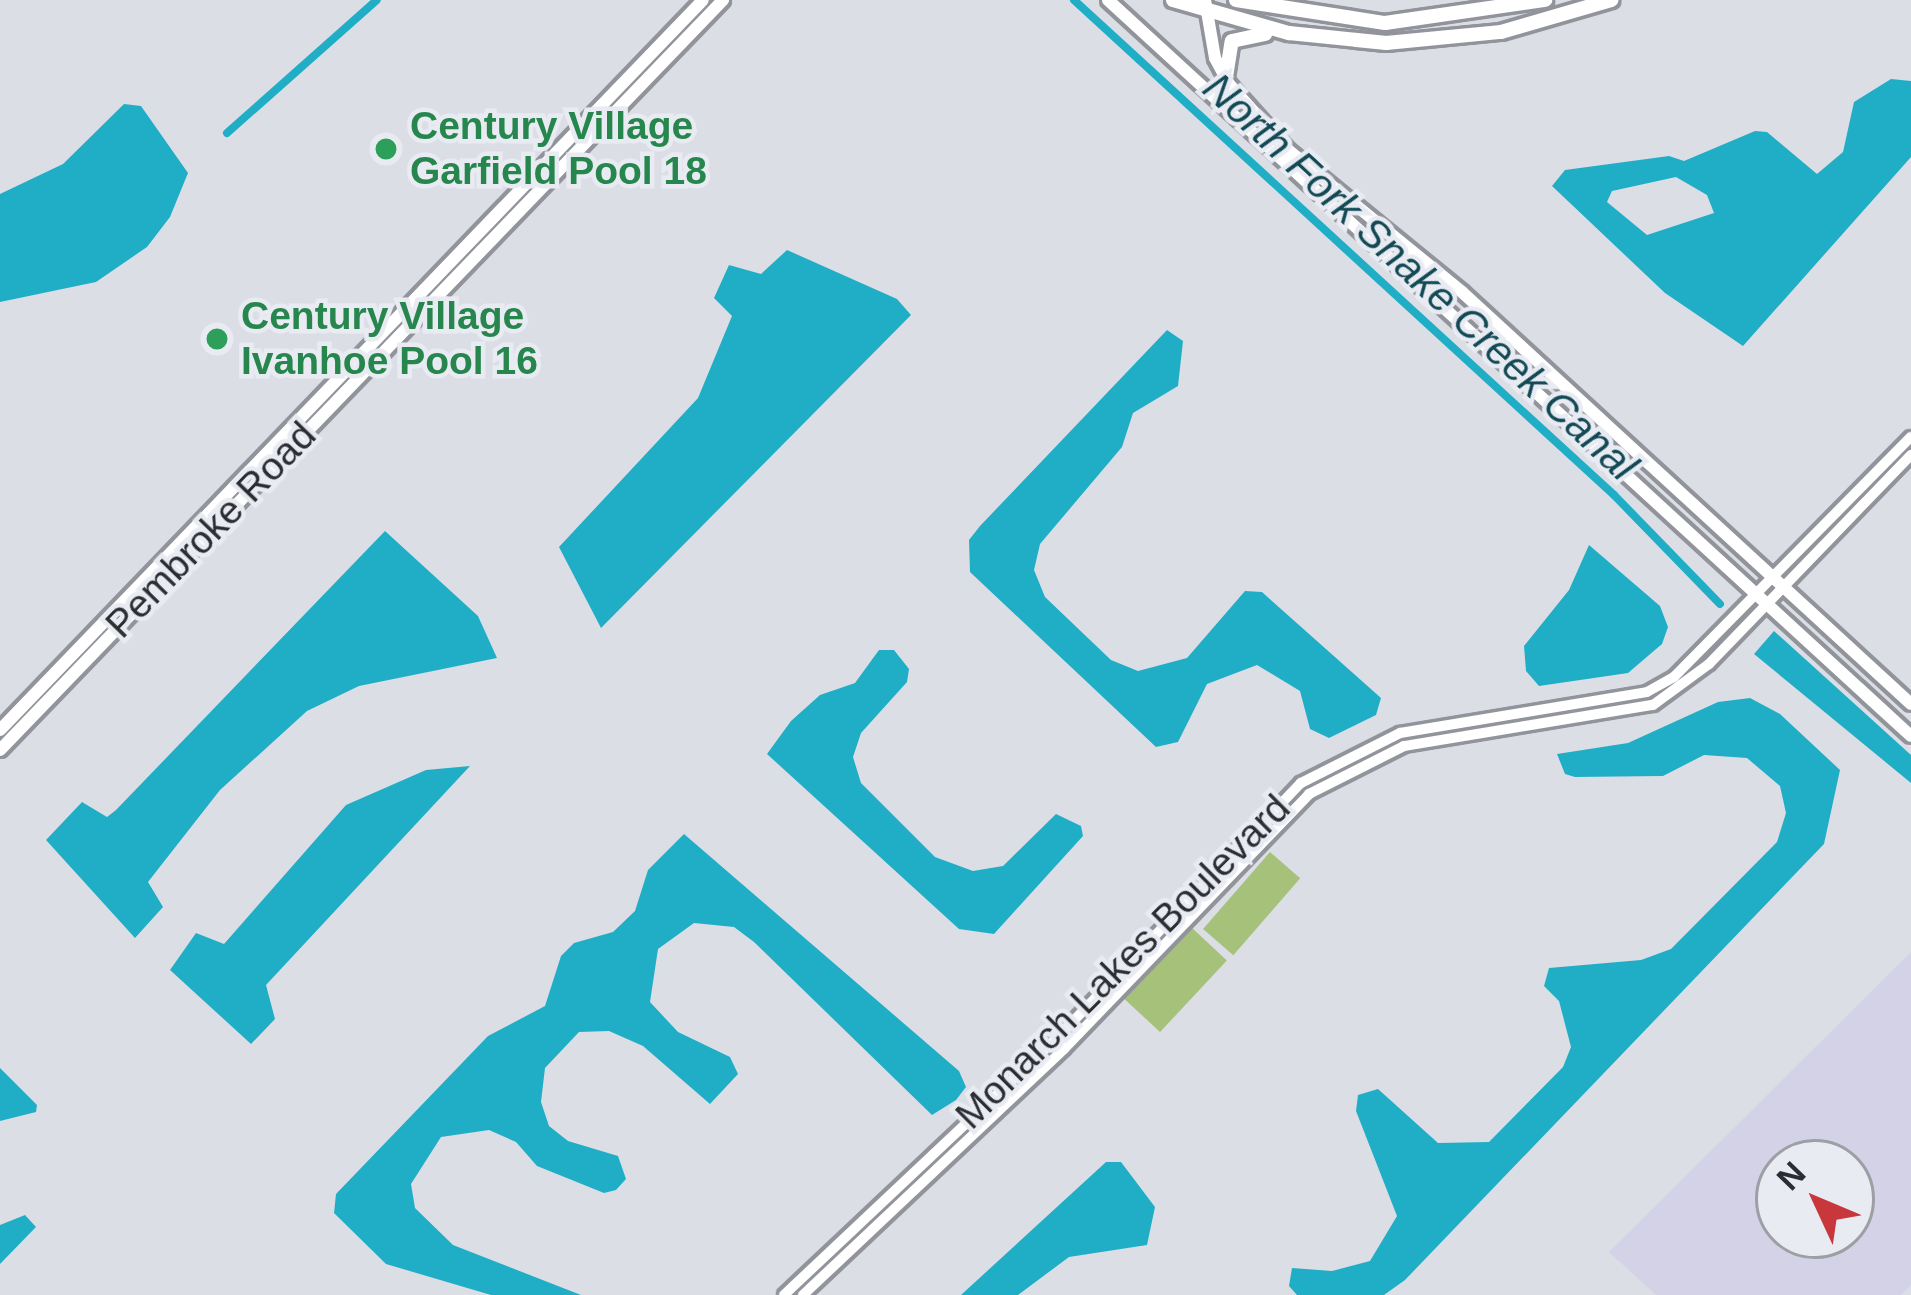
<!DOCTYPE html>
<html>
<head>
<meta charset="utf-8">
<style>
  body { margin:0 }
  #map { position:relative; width:1911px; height:1295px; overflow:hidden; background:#dcdee6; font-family:Helvetica,sans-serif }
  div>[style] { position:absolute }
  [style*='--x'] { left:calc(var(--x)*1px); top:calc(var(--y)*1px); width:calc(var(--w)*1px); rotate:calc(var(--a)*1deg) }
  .commercial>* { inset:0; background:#d4d2e7 }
  .green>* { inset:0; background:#a5c17a; transform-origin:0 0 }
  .water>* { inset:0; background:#20aec6 }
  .canal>* { height:8px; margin:-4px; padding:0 4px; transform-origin:4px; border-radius:4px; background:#20aec6 }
  .roads { filter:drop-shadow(3px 0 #92949b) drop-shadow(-3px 0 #92949b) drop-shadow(0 3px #92949b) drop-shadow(0 -3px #92949b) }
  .tertiary>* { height:10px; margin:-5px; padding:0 5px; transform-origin:5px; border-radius:5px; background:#fff }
  .secondary>* { height:12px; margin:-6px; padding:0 6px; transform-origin:6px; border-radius:6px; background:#fff }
  .trunk>* { height:14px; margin:-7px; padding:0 7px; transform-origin:7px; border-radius:7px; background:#fff }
  .dots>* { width:33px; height:33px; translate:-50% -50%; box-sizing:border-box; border:6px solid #e9ebf3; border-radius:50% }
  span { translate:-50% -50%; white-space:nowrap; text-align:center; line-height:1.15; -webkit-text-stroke:9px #e9ebf3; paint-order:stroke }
  .leisure-label { font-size:39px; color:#27864d; font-weight:700 }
  .left { translate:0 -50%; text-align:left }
  .street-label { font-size:39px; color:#2c2d30 }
  .water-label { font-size:42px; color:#124954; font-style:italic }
  .north { position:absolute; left:1755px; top:1139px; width:120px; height:120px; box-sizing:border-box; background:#e9ebf3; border:3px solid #9d9fa5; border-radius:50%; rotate:314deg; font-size:33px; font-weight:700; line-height:48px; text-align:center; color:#2c2d30 }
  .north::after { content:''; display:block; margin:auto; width:42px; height:54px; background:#c7373b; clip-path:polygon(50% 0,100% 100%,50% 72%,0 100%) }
</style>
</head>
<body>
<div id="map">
  <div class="commercial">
    <i style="clip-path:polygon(evenodd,1911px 952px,1911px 1285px,1901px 1295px,1656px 1295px,1609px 1252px,1911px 952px,1779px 1163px,1851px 1163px,1851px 1235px,1779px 1235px,1779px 1163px)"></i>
  </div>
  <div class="green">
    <i style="left:1270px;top:852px;width:40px;height:102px;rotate:41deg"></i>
    <i style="left:1191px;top:927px;width:49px;height:98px;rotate:43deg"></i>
  </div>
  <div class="water">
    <i style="clip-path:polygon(evenodd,1891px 79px,1911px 81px,1911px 157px,1743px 346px,1665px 293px,1552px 186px,1565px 170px,1669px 156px,1684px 161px,1755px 131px,1767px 132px,1817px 174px,1843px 152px,1854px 102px,1891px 79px,1676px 177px,1707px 195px,1714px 213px,1647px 235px,1607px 202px,1612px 191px,1676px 177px)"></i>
    <i style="clip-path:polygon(124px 104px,141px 106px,188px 173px,170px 217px,147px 247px,96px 282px,0 302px,0 194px,63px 164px)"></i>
    <i style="clip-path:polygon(787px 250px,897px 299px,911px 315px,601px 628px,559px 547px,698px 398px,732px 316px,714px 298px,729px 265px,761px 274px)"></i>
    <i style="clip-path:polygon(1167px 330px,1183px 341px,1178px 386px,1133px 413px,1122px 447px,1040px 544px,1034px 570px,1045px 597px,1111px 660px,1138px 671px,1187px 658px,1245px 591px,1262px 592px,1381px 698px,1376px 715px,1329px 738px,1310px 729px,1300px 691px,1257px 665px,1207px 684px,1178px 742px,1156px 747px,970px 572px,969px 540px,980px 526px)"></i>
    <i style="clip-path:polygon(385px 531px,478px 616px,497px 658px,359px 686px,307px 711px,220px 790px,148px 882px,163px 907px,135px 938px,46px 840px,82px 802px,107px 817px,116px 810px)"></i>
    <i style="clip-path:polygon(1589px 545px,1660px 606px,1668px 627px,1662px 644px,1628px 673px,1539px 686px,1526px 671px,1524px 646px,1569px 590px)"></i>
    <i style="clip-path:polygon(1774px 631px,1911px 755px,1911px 783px,1754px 654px)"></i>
    <i style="clip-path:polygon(879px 650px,894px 650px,909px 669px,907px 682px,861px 733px,853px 757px,861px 783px,935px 857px,973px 871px,1003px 866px,1056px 814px,1081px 826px,1083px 836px,994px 934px,959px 929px,767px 754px,791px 721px,820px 695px,855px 683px)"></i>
    <i style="clip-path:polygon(1750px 698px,1780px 714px,1840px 770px,1824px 844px,1405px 1280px,1384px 1295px,1297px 1295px,1289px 1286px,1292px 1268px,1332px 1271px,1370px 1261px,1397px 1216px,1356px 1111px,1358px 1095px,1378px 1089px,1438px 1143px,1489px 1142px,1563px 1067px,1571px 1047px,1559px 1001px,1544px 986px,1549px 968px,1641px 960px,1671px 949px,1777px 842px,1786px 813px,1780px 786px,1747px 758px,1704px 755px,1663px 776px,1575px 777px,1565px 774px,1557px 754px,1628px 743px,1718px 702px)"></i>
    <i style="clip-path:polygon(470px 766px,266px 985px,275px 1019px,251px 1044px,170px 970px,196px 933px,224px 944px,346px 805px,426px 770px)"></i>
    <i style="clip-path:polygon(684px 834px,959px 1071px,966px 1087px,956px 1100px,932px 1115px,754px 942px,734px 927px,694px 923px,658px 949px,650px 1002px,678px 1032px,730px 1057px,738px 1074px,710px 1104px,643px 1046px,609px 1031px,579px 1032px,545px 1068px,541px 1102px,549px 1126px,568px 1141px,618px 1156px,626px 1179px,616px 1190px,604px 1193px,537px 1166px,516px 1142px,489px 1130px,441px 1137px,411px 1184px,415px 1208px,453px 1245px,581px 1295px,491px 1295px,386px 1264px,334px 1213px,336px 1194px,488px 1036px,545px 1006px,561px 956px,574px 943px,613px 932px,635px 911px,648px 870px)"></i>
    <i style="clip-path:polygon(0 1068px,37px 1105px,36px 1112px,0 1121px)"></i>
    <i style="clip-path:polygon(1106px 1162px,1121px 1162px,1155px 1207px,1147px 1245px,1069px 1257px,1018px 1295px,961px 1295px)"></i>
    <i style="clip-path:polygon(25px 1215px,36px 1227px,0 1264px,0 1225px)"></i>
  </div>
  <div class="canal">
    <i style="--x:1074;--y:0;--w:733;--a:42.51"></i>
    <i style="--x:1614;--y:495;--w:152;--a:45.8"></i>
    <i style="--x:227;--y:133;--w:200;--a:-41.6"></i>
  </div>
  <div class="roads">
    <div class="tertiary">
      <i style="--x:784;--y:1295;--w:378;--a:-43.3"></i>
      <i style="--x:1059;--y:1036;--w:350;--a:-46.3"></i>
      <i style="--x:1301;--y:783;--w:111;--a:-26.8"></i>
      <i style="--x:1400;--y:733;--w:250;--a:-9.4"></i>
      <i style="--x:1647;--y:692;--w:31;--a:-29"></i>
      <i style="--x:1674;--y:677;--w:337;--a:-45.4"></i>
      <i style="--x:803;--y:1295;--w:359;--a:-43.3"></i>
      <i style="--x:1064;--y:1049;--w:354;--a:-46.1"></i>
      <i style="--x:1309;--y:794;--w:106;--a:-26.8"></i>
      <i style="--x:1404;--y:746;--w:252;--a:-9.4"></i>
      <i style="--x:1653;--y:705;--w:69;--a:-36.2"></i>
      <i style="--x:1709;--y:664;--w:291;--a:-46"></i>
    </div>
    <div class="secondary">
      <i style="--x:1108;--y:0;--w:1089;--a:42.51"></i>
      <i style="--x:1205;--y:0;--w:59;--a:80.2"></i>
      <i style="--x:1215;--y:58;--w:30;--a:62"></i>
      <i style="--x:1229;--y:84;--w:89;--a:48.2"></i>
      <i style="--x:1288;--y:150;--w:225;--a:39.2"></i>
      <i style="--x:1462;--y:292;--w:609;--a:42.54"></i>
      <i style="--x:0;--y:730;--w:1013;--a:-46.08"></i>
      <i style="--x:0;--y:750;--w:1042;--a:-46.05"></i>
    </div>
    <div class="trunk">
      <i style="--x:1173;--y:0;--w:121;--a:15.9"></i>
      <i style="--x:1289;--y:33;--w:98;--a:5.9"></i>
      <i style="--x:1386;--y:43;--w:116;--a:-5.5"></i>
      <i style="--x:1501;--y:32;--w:115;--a:-16.2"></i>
      <i style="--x:1236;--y:0;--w:151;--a:8.8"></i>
      <i style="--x:1385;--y:23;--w:162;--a:-8.2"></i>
      <i style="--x:1226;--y:77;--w:36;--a:-81"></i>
      <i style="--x:1232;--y:41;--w:34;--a:-12"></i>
    </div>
  </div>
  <div class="dots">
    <i style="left:386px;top:149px;background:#2e9e5b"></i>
    <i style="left:217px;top:339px;background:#2e9e5b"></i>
  </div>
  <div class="leisure-label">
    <span class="left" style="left:410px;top:149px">Century Village<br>Garfield Pool 18</span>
    <span class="left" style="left:241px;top:339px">Century Village<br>Ivanhoe Pool 16</span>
  </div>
  <div class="street-label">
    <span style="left:211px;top:530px;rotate:-46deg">Pembroke Road</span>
    <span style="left:1123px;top:962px;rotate:-45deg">Monarch Lakes Boulevard</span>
  </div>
  <div class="water-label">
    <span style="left:1420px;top:277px;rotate:43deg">North Fork Snake Creek Canal</span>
  </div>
  <div class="north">N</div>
</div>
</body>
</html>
